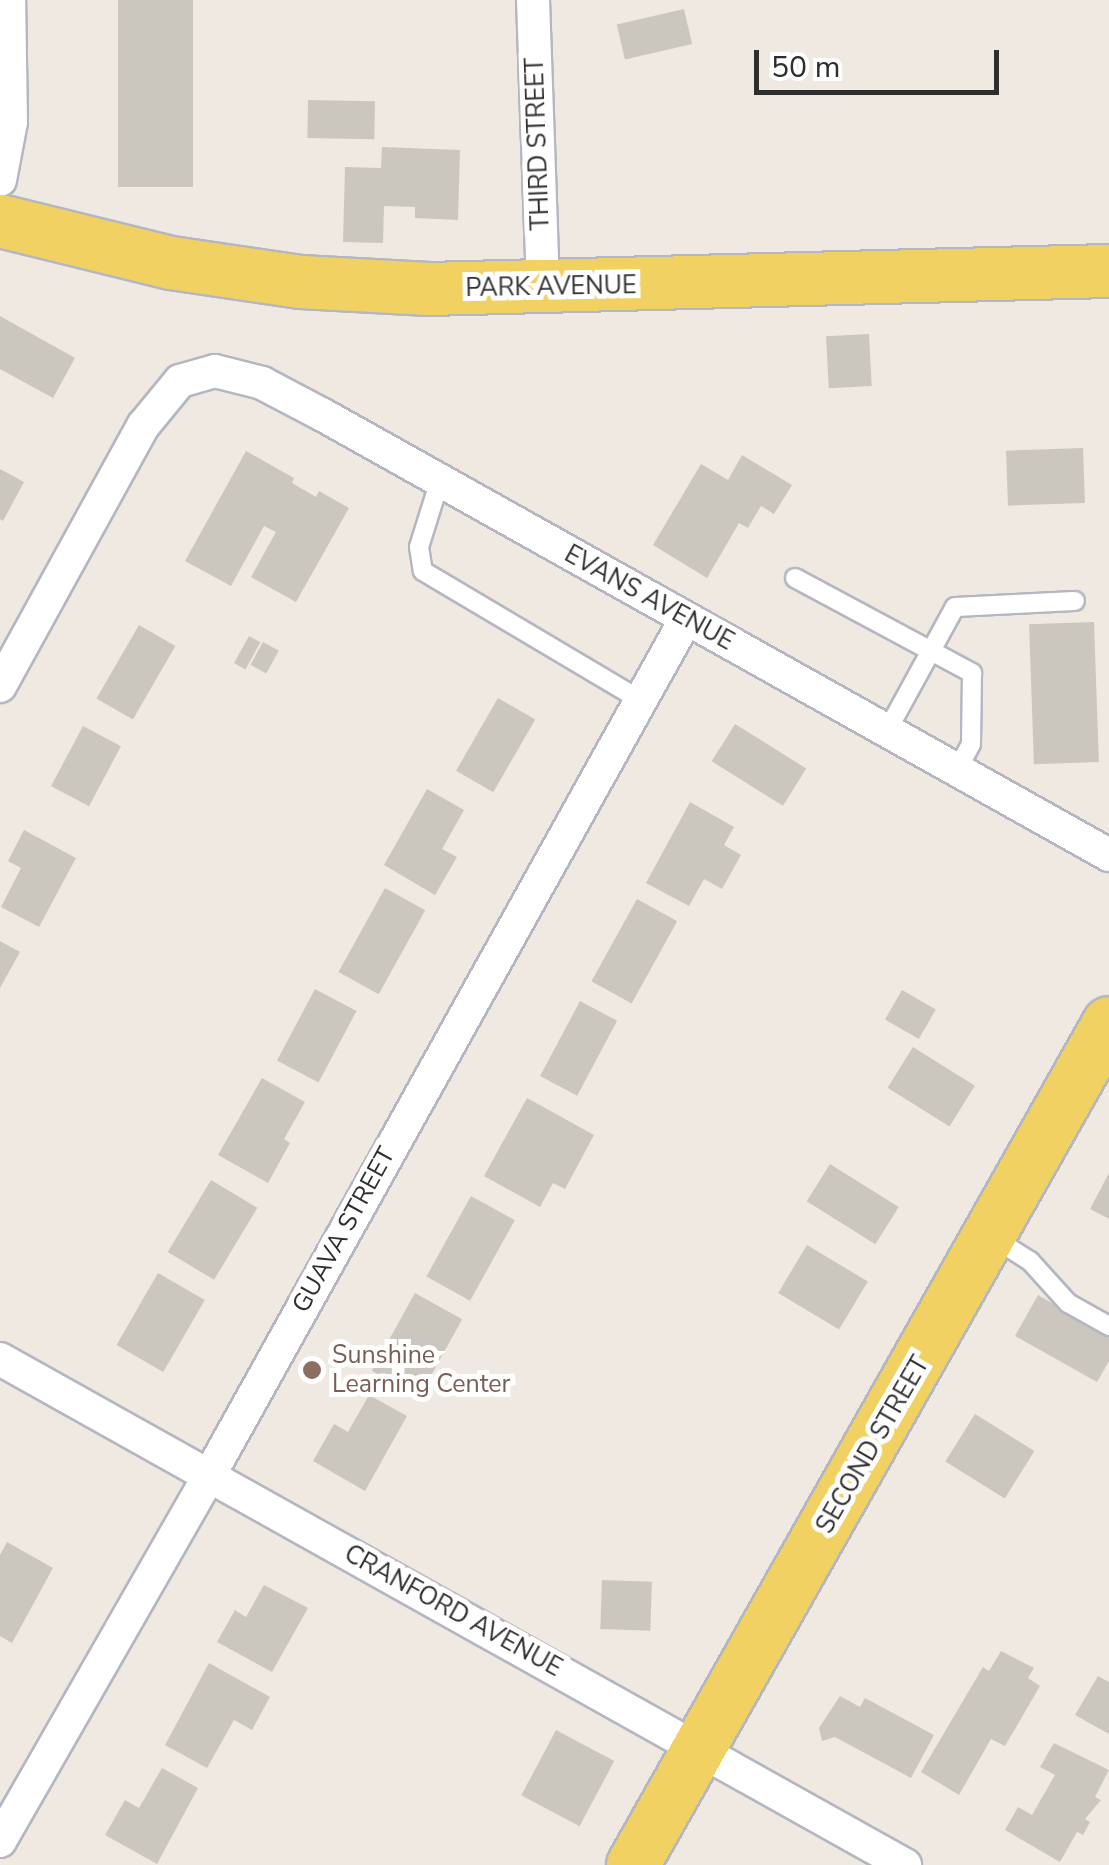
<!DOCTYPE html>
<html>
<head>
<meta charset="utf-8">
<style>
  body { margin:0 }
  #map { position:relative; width:1109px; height:1865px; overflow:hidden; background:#efe9e1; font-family:"Nunito Sans",sans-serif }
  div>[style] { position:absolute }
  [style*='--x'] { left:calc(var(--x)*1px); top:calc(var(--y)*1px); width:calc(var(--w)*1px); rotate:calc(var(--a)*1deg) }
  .building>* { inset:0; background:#cbc7bf; transform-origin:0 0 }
  .roads { filter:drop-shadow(2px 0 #b4b7c1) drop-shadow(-2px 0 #b4b7c1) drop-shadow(0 2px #b4b7c1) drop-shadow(0 -2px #b4b7c1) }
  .lane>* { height:18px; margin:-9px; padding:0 9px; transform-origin:9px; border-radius:9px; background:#fff }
  .street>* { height:32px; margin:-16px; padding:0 16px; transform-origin:16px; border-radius:16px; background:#fff }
  .primary>* { height:52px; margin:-26px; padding:0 26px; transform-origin:26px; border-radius:26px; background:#f2d163 }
  .dots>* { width:28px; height:28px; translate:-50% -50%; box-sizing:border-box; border:5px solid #fff; border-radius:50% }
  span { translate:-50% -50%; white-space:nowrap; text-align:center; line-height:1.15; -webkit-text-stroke:10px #fff; paint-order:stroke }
  .street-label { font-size:25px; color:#2e2e2e }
  .education-label { font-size:25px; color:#785e54 }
  .left { translate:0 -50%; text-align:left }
  .scale { position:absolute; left:754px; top:50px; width:245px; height:45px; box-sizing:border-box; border:5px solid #2e2e2e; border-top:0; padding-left:12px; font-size:30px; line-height:35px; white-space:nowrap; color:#2e2e2e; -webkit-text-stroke:8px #fff; paint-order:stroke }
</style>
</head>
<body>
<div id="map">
  <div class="building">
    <i style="left:118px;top:0;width:75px;height:187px"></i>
    <i style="left:684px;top:9px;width:36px;height:69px;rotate:77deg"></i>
    <i style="left:308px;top:100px;width:67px;height:38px;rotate:1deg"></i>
    <i style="clip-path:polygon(382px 147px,460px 150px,458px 220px,415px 218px,415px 207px,384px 206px,383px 243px,343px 242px,345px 167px,381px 168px)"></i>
    <i style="clip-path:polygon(0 316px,75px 358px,53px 398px,0 369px)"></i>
    <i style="left:869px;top:334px;width:52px;height:43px;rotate:87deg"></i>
    <i style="left:1083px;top:448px;width:55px;height:77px;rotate:88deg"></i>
    <i style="clip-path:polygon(246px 451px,294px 478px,292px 483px,316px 497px,319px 491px,349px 508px,296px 602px,251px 577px,276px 532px,264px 526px,231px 586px,185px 561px)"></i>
    <i style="clip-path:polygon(742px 455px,792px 485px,774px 514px,761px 506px,748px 528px,739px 523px,707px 578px,653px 545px,701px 464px,728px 480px)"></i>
    <i style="clip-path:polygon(0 469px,24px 482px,3px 521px,0 519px)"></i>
    <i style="left:1094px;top:622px;width:140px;height:65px;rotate:88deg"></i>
    <i style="left:139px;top:625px;width:42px;height:85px;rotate:30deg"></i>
    <i style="left:249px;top:636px;width:13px;height:31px;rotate:29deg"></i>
    <i style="left:263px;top:642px;width:18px;height:26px;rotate:29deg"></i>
    <i style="left:498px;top:698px;width:43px;height:84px;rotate:30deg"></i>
    <i style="left:735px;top:724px;width:84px;height:44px;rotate:32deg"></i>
    <i style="left:83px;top:726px;width:43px;height:68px;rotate:28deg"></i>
    <i style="clip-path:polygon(427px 789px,464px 810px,442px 849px,457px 857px,435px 895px,384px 865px)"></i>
    <i style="clip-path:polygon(690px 802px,734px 827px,724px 845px,741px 855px,722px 889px,704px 879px,689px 906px,646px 883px)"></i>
    <i style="clip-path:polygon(24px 830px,76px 858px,39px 927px,1px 907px,21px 868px,8px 861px)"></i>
    <i style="left:385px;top:888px;width:46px;height:96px;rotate:29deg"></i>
    <i style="left:637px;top:899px;width:46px;height:94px;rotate:29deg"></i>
    <i style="clip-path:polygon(0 941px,20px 952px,0 988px)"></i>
    <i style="left:315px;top:989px;width:47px;height:81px;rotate:28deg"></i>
    <i style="left:902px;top:990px;width:39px;height:34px;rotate:30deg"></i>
    <i style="left:580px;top:1001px;width:42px;height:85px;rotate:28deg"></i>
    <i style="left:913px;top:1047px;width:73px;height:48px;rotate:32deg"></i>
    <i style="clip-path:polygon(262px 1078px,305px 1102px,284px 1139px,290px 1143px,268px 1183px,218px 1155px)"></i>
    <i style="clip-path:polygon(527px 1098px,594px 1135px,565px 1189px,553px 1183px,540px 1207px,484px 1176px)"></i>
    <i style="left:830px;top:1164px;width:81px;height:44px;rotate:32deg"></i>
    <i style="clip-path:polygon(1109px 1173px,1109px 1219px,1090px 1209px)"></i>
    <i style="left:211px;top:1180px;width:54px;height:84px;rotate:31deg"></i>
    <i style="left:471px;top:1196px;width:50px;height:92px;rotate:29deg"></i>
    <i style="left:807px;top:1245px;width:71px;height:56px;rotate:31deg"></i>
    <i style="left:158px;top:1273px;width:54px;height:83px;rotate:30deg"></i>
    <i style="left:415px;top:1293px;width:54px;height:89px;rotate:29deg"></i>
    <i style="clip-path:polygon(1038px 1295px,1109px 1336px,1109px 1361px,1097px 1382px,1015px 1336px)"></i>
    <i style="clip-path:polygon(369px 1395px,407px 1416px,365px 1491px,313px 1461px,334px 1424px,348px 1432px)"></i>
    <i style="left:975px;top:1414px;width:70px;height:56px;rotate:32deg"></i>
    <i style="clip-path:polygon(7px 1542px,53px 1568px,12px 1643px,0 1636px,0 1555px)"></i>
    <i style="left:602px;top:1580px;width:50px;height:49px;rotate:2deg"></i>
    <i style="clip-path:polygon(264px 1585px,308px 1608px,272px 1672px,217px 1642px,235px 1610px,246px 1617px)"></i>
    <i style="clip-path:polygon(1001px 1651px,1034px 1668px,1028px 1678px,1040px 1686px,1005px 1746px,991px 1739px,959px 1795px,921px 1772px,983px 1667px,989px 1671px)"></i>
    <i style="clip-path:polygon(209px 1663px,270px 1697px,252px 1730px,234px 1720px,207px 1768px,165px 1745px)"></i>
    <i style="clip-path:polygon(1098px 1676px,1109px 1682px,1109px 1734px,1075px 1715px)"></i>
    <i style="clip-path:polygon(840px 1696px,860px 1707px,865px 1698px,934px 1735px,911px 1778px,835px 1737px,822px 1741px,819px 1728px)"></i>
    <i style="left:556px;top:1730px;width:66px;height:74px;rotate:28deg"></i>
    <i style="clip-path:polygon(1054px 1743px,1109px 1770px,1095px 1797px,1101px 1800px,1085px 1819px,1090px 1822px,1083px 1835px,1077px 1832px,1060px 1862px,1005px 1830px,1018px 1807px,1032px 1815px,1055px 1775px,1040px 1767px)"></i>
    <i style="clip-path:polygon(162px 1768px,198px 1788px,157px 1864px,105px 1835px,125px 1800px,139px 1808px)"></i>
  </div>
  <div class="roads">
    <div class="lane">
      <i style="--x:440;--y:480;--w:70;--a:107.4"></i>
      <i style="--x:419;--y:547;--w:24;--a:81"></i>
      <i style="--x:423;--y:571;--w:252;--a:30.7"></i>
      <i style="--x:795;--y:578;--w:201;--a:28.2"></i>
      <i style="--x:972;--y:673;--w:71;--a:90.8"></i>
      <i style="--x:971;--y:744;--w:30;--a:118"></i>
      <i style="--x:887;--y:731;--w:141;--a:-61.3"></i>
      <i style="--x:955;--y:607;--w:120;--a:-2.9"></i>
      <i style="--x:992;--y:1237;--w:45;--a:32.3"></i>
      <i style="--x:1030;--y:1261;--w:57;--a:47.9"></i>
      <i style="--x:1068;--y:1303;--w:47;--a:29.3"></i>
    </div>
    <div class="street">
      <i style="--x:533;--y:0;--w:288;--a:88"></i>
      <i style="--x:0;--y:180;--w:59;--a:-79.3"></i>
      <i style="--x:11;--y:122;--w:122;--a:-90.9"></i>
      <i style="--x:0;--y:686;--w:297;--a:-61.2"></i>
      <i style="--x:143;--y:426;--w:58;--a:-50.6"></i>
      <i style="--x:180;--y:381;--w:36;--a:-16"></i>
      <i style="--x:215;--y:371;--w:49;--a:14.3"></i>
      <i style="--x:262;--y:383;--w:69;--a:27.7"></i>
      <i style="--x:323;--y:415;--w:901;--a:29.24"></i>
      <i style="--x:0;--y:1359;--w:1037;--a:29.21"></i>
      <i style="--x:0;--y:1841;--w:421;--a:-60.2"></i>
      <i style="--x:209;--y:1476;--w:981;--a:-60.9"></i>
    </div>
    <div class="primary">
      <i style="--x:0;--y:221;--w:176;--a:13.8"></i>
      <i style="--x:171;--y:263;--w:131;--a:8.3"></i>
      <i style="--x:301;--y:282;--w:128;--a:3.1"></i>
      <i style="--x:429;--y:289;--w:680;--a:-1.52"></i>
      <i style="--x:633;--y:1865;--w:967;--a:-60.52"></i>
    </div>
  </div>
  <div class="dots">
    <i style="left:312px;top:1370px;background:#8d6e63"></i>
  </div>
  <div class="street-label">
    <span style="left:538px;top:144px;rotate:-92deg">THIRD STREET</span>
    <span style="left:551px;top:287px;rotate:-1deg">PARK AVENUE</span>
    <span style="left:649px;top:598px;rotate:29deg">EVANS AVENUE</span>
    <span style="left:344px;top:1230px;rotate:-61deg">GUAVA STREET</span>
    <span style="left:873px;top:1445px;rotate:-60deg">SECOND STREET</span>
    <span style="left:453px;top:1611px;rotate:29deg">CRANFORD AVENUE</span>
  </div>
  <div class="education-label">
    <span class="left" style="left:332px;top:1370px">Sunshine<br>Learning Center</span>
  </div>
  <div class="scale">50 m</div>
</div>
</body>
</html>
